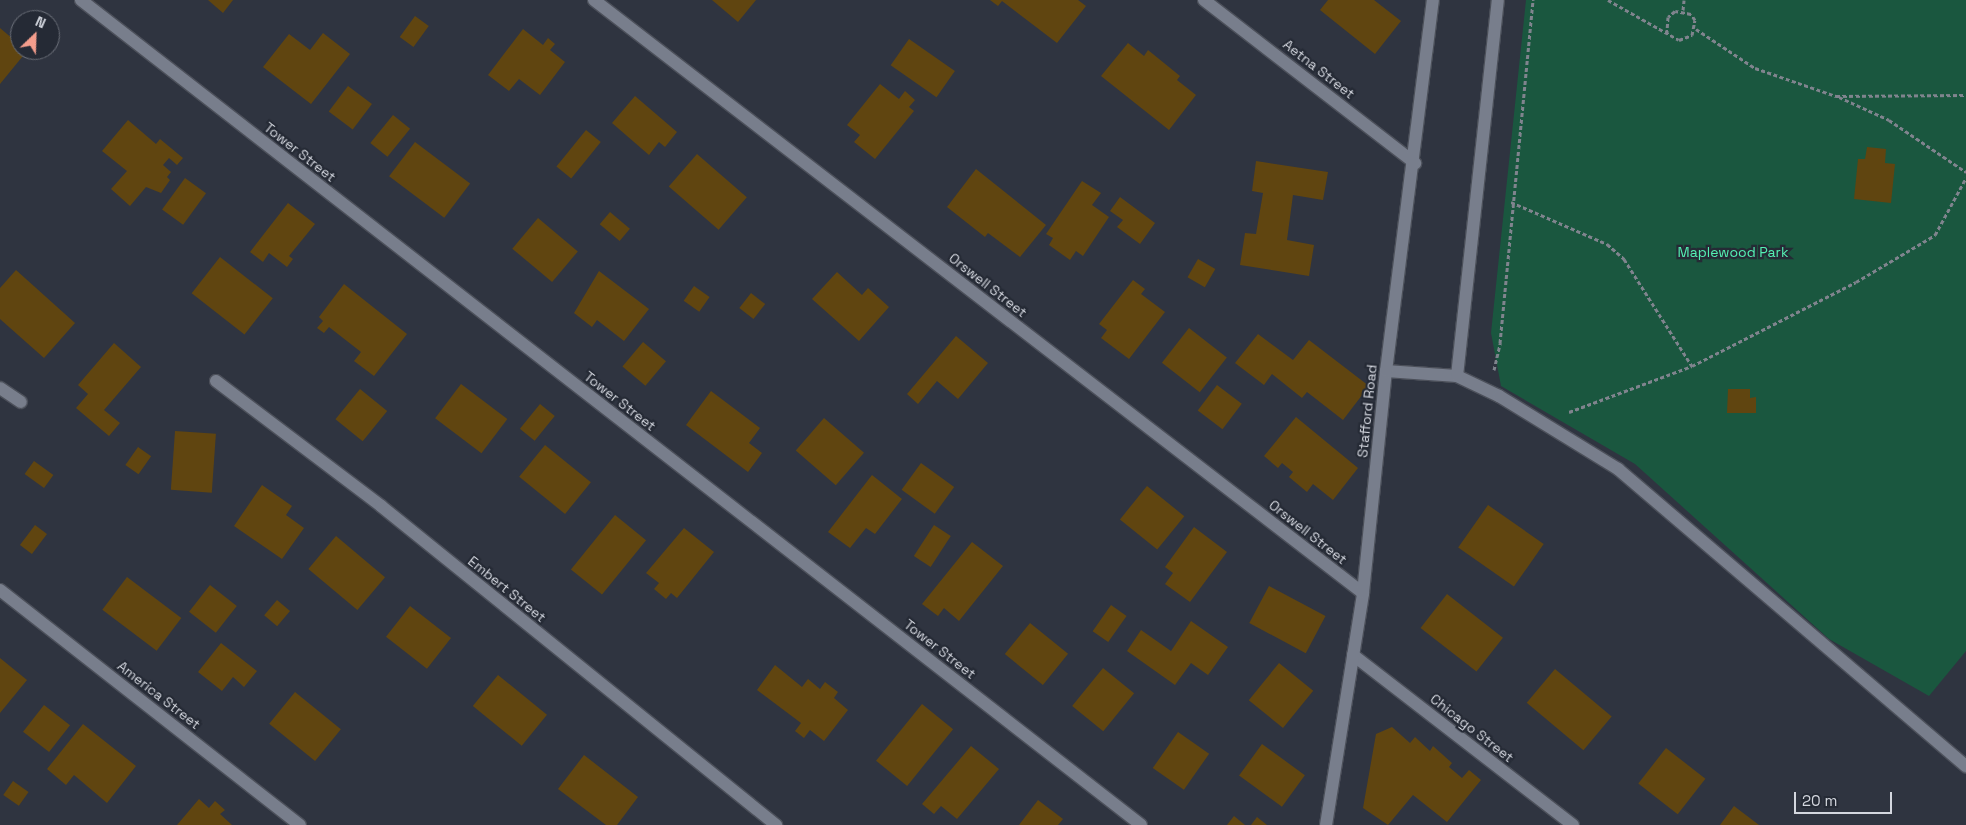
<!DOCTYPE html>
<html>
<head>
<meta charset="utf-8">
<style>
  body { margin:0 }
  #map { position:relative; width:1966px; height:825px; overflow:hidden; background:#2f3440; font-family:"Space Grotesk",sans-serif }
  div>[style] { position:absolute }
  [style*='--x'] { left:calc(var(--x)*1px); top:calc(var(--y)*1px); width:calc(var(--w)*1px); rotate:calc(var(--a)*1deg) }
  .green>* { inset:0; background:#1a573f }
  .building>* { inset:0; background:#604510; transform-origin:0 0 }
  .path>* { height:3px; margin-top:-1.5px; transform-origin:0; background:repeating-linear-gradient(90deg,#80848e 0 4px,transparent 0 6.5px) }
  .roads { filter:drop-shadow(1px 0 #4c505a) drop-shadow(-1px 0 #4c505a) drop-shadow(0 1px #4c505a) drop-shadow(0 -1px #4c505a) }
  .minor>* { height:12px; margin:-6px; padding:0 6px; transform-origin:6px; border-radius:6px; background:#787e8c }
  span { translate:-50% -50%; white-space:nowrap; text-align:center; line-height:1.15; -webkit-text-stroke:4.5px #252a35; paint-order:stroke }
  .street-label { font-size:14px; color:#d4d7df }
  .park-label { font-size:14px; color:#54f0b3 }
  .north { position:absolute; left:10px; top:10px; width:50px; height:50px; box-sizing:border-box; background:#252a35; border:1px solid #6b6f79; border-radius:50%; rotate:24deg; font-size:14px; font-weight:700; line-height:20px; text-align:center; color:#d4d7df }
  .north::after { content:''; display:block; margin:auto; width:18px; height:22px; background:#f49d8c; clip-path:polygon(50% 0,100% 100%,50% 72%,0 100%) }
  .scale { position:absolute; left:1794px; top:792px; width:98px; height:22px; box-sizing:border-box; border:2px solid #d4d7df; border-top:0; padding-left:6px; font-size:15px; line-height:18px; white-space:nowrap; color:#d4d7df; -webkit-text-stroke:4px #252a35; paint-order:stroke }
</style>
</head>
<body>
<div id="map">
  <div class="green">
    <i style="clip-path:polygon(1526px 0,1966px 0,1966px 651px,1929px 696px,1829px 639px,1635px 464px,1501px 386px,1491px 333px)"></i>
  </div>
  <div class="building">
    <i style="clip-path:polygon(208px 0,233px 0,223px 13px)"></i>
    <i style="clip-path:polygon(712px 0,756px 0,738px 22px)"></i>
    <i style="clip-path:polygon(990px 0,1078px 0,1086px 6px,1057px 43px,1002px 1px,998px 6px)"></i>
    <i style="clip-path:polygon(1328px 0,1374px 0,1401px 21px,1375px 54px,1320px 10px)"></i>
    <i style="left:415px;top:16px;width:17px;height:26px;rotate:36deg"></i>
    <i style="clip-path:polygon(0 28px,20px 45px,20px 50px,27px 51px,0 84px)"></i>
    <i style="clip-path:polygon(523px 29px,543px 45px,548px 38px,555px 44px,550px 50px,565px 62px,540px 95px,519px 79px,509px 91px,488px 75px)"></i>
    <i style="clip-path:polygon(323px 33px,350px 54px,311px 104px,263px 67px,289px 34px,310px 50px)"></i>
    <i style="left:909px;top:39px;width:56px;height:32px;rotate:35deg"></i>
    <i style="clip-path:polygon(1128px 43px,1144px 56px,1148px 50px,1180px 76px,1177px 80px,1196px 95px,1169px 130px,1101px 76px)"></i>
    <i style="clip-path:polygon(880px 84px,899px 99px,905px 91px,915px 100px,909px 107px,914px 111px,875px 159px,854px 142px,860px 135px,847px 125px)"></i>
    <i style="left:348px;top:86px;width:30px;height:32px;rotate:37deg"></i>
    <i style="clip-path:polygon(635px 96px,677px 132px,665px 147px,659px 142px,649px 155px,612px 123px)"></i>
    <i style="left:393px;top:115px;width:22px;height:36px;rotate:39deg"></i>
    <i style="clip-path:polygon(128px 120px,156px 144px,160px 139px,183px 158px,177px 165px,169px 158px,163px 165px,171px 172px,167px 177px,170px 180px,161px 193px,146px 187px,130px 206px,111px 189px,127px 171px,102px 151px)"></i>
    <i style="left:586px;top:130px;width:19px;height:47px;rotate:39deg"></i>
    <i style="left:415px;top:142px;width:69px;height:43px;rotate:37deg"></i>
    <i style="clip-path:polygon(1867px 147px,1886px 149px,1885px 163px,1895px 164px,1891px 203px,1854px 199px,1858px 159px,1865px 159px)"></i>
    <i style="left:697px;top:154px;width:66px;height:43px;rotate:41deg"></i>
    <i style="clip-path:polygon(1256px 161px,1328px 172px,1323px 200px,1293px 195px,1287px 240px,1314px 245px,1309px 276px,1240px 265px,1245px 233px,1256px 234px,1263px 193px,1252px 191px)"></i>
    <i style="clip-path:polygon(976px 169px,1046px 225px,1020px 257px,988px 233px,985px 237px,947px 207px)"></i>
    <i style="left:185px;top:178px;width:26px;height:39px;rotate:36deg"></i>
    <i style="clip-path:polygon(1082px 181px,1101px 193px,1092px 205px,1109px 217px,1083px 256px,1076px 251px,1070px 260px,1049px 245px,1053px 238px,1046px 234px)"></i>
    <i style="clip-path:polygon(1120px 197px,1155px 223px,1140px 244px,1117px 227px,1123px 220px,1110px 211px)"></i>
    <i style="clip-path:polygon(288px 203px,315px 224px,289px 256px,293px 259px,287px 267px,269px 253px,263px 262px,250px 252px)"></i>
    <i style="left:610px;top:212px;width:26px;height:16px;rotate:40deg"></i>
    <i style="left:538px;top:218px;width:52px;height:40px;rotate:40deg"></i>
    <i style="left:220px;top:257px;width:67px;height:46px;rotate:38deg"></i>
    <i style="left:1198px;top:259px;width:20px;height:21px;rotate:30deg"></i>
    <i style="clip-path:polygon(16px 270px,75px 323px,44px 358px,0 319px,0 288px)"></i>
    <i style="clip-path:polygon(599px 271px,649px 309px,624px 341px,597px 320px,592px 327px,574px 313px)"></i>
    <i style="clip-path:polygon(837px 272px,862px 295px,868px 288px,889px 307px,859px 341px,812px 299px)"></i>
    <i style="clip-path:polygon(1133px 280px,1145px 289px,1141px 294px,1165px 312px,1129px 359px,1101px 338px,1107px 330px,1099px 324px)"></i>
    <i style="clip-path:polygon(344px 284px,407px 334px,374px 376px,354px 361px,361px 352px,329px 327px,324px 333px,317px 328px,323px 321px,319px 317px)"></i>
    <i style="left:694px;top:286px;width:19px;height:18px;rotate:35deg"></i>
    <i style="left:751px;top:293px;width:18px;height:19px;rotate:38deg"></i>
    <i style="left:1189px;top:328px;width:48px;height:44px;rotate:38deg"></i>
    <i style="clip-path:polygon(1258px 334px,1293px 360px,1309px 340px,1369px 386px,1343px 420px,1307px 392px,1302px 398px,1272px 374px,1264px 385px,1235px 363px)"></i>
    <i style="clip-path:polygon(956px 336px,988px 363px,958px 399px,937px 381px,918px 404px,907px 394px)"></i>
    <i style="left:643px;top:342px;width:30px;height:32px;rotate:40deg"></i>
    <i style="clip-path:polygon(114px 343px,141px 367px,104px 410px,120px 423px,109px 436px,76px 408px,88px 394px,78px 385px)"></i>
    <i style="left:461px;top:384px;width:58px;height:43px;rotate:37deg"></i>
    <i style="left:1217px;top:385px;width:31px;height:32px;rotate:37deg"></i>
    <i style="left:360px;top:389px;width:35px;height:39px;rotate:39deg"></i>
    <i style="clip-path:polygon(1728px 389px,1750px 389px,1750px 398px,1756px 397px,1756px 413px,1727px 413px)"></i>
    <i style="clip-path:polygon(711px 391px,760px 428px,749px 443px,762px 453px,748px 472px,686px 425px)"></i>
    <i style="left:540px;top:404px;width:19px;height:32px;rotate:39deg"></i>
    <i style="clip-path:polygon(1296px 417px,1358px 468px,1333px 500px,1313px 484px,1307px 492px,1289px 477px,1293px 472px,1282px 463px,1278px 468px,1264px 456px)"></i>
    <i style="left:824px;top:418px;width:53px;height:43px;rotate:41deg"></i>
    <i style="left:175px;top:431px;width:41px;height:59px;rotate:4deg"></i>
    <i style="left:545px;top:445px;width:59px;height:41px;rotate:39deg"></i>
    <i style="left:138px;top:447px;width:16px;height:22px;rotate:35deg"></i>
    <i style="left:34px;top:461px;width:24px;height:16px;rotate:36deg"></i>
    <i style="left:921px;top:463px;width:41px;height:33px;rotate:36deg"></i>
    <i style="clip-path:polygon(872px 475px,902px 499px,875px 534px,866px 528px,850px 548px,828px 532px)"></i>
    <i style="clip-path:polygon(262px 485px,292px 506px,286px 515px,304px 528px,282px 559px,234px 526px)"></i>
    <i style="left:1147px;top:486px;width:48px;height:43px;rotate:39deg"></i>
    <i style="left:1488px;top:505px;width:68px;height:52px;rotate:35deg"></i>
    <i style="left:615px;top:515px;width:40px;height:70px;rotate:39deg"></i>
    <i style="left:35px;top:525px;width:15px;height:25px;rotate:37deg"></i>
    <i style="left:934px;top:525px;width:20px;height:37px;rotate:33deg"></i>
    <i style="clip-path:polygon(1194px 527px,1227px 552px,1190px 602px,1165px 584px,1173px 573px,1165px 567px)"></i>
    <i style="clip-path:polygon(684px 528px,714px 552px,677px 598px,671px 593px,666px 599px,654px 589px,659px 583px,646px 573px)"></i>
    <i style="left:336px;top:536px;width:64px;height:43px;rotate:40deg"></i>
    <i style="clip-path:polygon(972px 542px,1003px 566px,959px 621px,944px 608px,938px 616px,922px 604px)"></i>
    <i style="left:127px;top:577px;width:68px;height:41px;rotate:37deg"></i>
    <i style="left:210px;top:585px;width:34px;height:34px;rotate:38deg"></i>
    <i style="left:1269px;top:586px;width:64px;height:42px;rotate:28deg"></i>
    <i style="left:1447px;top:594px;width:71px;height:43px;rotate:38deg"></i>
    <i style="left:277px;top:600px;width:17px;height:20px;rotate:40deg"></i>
    <i style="left:1111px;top:605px;width:19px;height:32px;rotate:35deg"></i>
    <i style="left:410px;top:606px;width:52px;height:39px;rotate:38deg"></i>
    <i style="clip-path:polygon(1191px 621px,1228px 647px,1208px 675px,1191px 663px,1175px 685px,1127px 651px,1141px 630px,1171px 651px)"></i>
    <i style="left:1030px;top:623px;width:49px;height:40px;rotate:39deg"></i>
    <i style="clip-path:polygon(221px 643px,257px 671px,244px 687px,233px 677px,222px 691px,198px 672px)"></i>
    <i style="clip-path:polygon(0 658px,27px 680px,0 713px)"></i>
    <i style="left:1279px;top:663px;width:44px;height:48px;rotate:39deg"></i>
    <i style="clip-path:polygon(775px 665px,802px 687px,808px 679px,820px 689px,825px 682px,838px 692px,834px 698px,848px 710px,824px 741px,810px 730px,804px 738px,795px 731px,801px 723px,757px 690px)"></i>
    <i style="left:1103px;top:668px;width:40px;height:49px;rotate:39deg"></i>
    <i style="left:1555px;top:669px;width:74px;height:44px;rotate:40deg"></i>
    <i style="left:498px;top:675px;width:63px;height:40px;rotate:39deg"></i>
    <i style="left:295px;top:692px;width:59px;height:41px;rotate:39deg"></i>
    <i style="left:922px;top:704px;width:40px;height:73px;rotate:39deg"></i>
    <i style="left:44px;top:705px;width:33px;height:34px;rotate:38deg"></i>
    <i style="clip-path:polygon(83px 724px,136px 766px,107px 803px,74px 775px,66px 785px,47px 769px)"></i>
    <i style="clip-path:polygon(1392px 727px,1410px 743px,1415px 737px,1430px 751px,1433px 746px,1452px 763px,1449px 767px,1462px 778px,1469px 770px,1481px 780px,1447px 822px,1413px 795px,1388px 825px,1363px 808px,1376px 734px)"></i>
    <i style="left:1178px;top:732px;width:38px;height:44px;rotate:35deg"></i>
    <i style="left:1262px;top:744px;width:53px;height:39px;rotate:36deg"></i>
    <i style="clip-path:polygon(971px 746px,999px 769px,957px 819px,941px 806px,934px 814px,922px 804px)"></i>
    <i style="left:1666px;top:748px;width:50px;height:45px;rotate:38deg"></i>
    <i style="clip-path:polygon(584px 755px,638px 797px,617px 825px,606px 825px,558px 789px)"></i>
    <i style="left:13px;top:781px;width:19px;height:17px;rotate:35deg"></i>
    <i style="clip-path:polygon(199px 799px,209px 808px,215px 801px,225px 810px,220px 814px,232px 825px,177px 825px)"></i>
    <i style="clip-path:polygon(1038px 800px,1063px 819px,1058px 825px,1019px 825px)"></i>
    <i style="clip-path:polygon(1734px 806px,1759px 825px,1720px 825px)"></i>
    <i style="clip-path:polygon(1234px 816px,1245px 825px,1227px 825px)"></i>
    <i style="clip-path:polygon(1257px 817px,1267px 825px,1251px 825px)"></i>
  </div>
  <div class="path">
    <i style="--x:1608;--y:0;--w:81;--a:29.4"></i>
    <i style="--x:1679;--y:40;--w:14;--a:-21"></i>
    <i style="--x:1692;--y:35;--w:15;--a:-79"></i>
    <i style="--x:1695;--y:20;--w:7;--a:-124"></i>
    <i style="--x:1691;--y:14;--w:16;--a:-169"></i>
    <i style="--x:1675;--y:11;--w:9;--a:139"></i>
    <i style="--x:1668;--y:17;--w:16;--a:94"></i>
    <i style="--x:1683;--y:10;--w:10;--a:-84"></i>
    <i style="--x:1696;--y:29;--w:71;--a:33.5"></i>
    <i style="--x:1755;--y:68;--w:86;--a:19.1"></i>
    <i style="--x:1836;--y:96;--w:130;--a:-0.4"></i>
    <i style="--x:1839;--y:97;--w:55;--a:24.7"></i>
    <i style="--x:1889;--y:120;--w:93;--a:34"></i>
    <i style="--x:1511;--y:202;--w:105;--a:23.6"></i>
    <i style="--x:1607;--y:244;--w:23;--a:41"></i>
    <i style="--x:1624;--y:259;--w:127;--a:57.6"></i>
    <i style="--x:1494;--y:370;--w:28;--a:-77"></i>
    <i style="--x:1500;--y:343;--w:345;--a:-84.5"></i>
    <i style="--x:1569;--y:412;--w:131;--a:-20.5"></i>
    <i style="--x:1692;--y:366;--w:184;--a:-27.1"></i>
    <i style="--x:1856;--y:282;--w:92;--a:-30.7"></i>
    <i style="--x:1935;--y:235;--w:65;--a:-61.5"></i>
  </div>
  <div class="roads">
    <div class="minor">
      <i style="--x:81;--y:0;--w:1343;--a:37.89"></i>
      <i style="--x:594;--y:0;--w:971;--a:37.64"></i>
      <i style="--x:1204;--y:0;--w:267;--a:37.7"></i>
      <i style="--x:1386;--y:371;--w:71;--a:4"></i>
      <i style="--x:1457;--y:376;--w:47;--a:25.5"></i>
      <i style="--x:1499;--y:396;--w:140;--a:31.5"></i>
      <i style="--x:1618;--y:469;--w:458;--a:40.5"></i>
      <i style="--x:1457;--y:376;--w:378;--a:-83.8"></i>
      <i style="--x:216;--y:381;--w:207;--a:37.1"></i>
      <i style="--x:381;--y:506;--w:508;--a:38.92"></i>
      <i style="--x:0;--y:388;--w:25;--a:34"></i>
      <i style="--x:0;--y:590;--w:381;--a:38.1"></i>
      <i style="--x:1353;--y:655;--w:278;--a:37.7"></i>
      <i style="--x:1326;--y:825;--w:235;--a:-80.9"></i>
      <i style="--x:1363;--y:593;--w:223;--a:-84.1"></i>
      <i style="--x:1386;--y:371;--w:374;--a:-82.8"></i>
    </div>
  </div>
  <div class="street-label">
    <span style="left:1319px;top:69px;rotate:38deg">Aetna Street</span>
    <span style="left:300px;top:152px;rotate:38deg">Tower Street</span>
    <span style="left:988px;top:285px;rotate:38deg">Orswell Street</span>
    <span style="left:620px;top:401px;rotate:38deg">Tower Street</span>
    <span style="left:1367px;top:411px;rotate:-84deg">Stafford Road</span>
    <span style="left:1308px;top:532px;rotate:38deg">Orswell Street</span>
    <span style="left:507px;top:589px;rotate:39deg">Embert Street</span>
    <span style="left:940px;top:649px;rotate:38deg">Tower Street</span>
    <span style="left:159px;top:695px;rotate:38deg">America Street</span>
    <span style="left:1472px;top:728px;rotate:38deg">Chicago Street</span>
  </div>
  <div class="park-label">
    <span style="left:1733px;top:252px">Maplewood Park</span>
  </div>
  <div class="north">N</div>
  <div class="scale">20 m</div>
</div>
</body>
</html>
